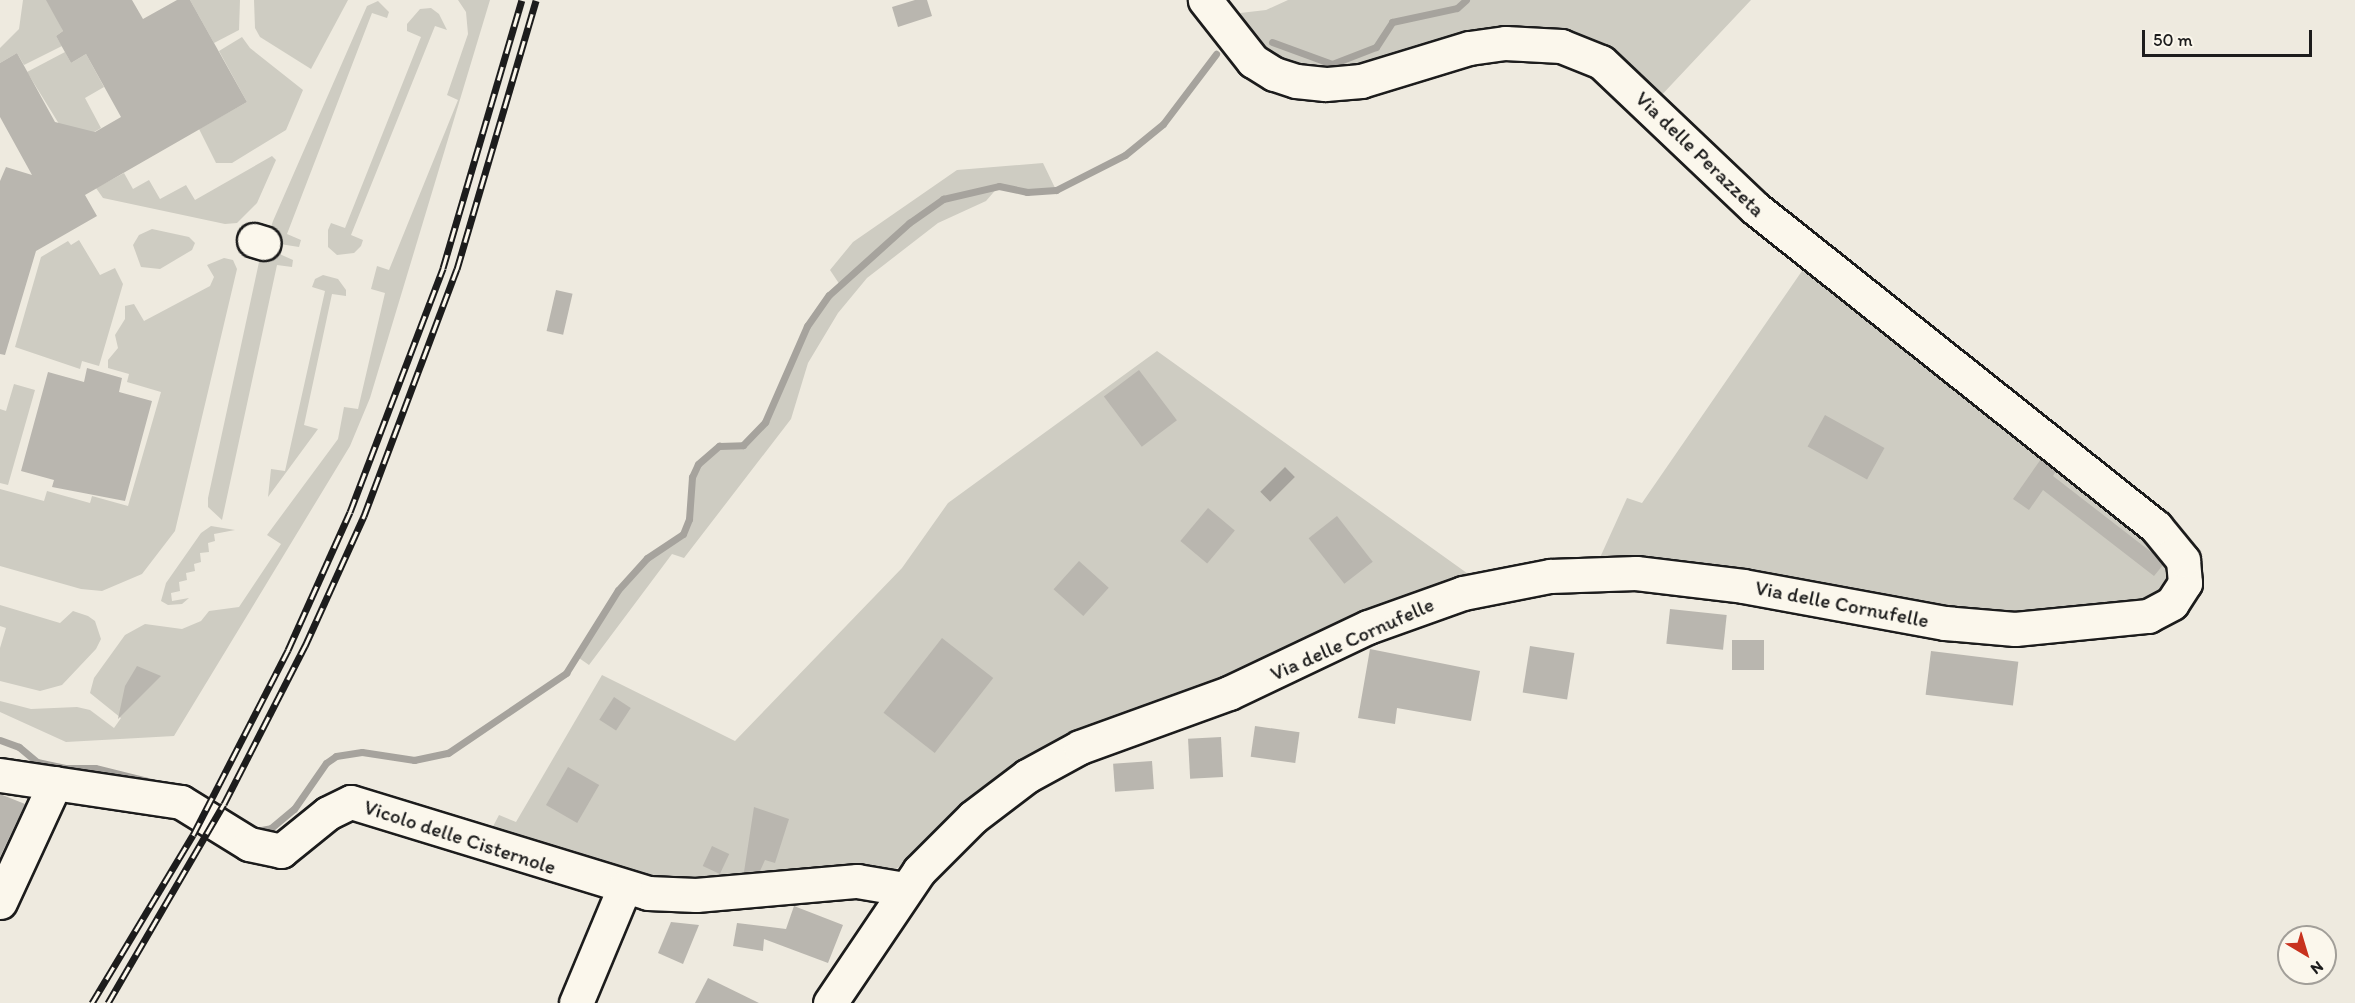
<!DOCTYPE html>
<html>
<head>
<meta charset="utf-8">
<style>
  body { margin:0 }
  #map { position:relative; width:2355px; height:1003px; overflow:hidden; background:#eeeadf; font-family:Itim,sans-serif }
  div>[style] { position:absolute }
  [style*='--x'] { left:calc(var(--x)*1px); top:calc(var(--y)*1px); width:calc(var(--w)*1px); rotate:calc(var(--a)*1deg) }
  .green>* { inset:0; background:#ceccc2 }
  .water>* { inset:0; background:#a6a39d; transform-origin:0 0 }
  .stream>* { height:7px; margin:-3.5px; padding:0 3.5px; transform-origin:3.5px; border-radius:3.5px; background:#a6a39d }
  .building>* { inset:0; background:#b9b6af; transform-origin:0 0 }
  .roads { filter:drop-shadow(2px 0 #1c1c1c) drop-shadow(-2px 0 #1c1c1c) drop-shadow(0 2px #1c1c1c) drop-shadow(0 -2px #1c1c1c) }
  .minor>* { height:33px; margin:-16.5px; padding:0 16.5px; transform-origin:16.5px; border-radius:16.5px; background:#fbf7ec }
  .rail>* { height:7px; margin-top:-3.5px; transform-origin:0; background:repeating-linear-gradient(90deg,#fbf7ec 0 14px,#1c1c1c 0 28px); box-sizing:border-box; border-block:2px solid #1c1c1c }
  span { translate:-50% -50%; white-space:nowrap; text-align:center; line-height:1.15; -webkit-text-stroke:4.5px #fbf7ec; paint-order:stroke }
  .street-label { font-size:21px; color:#1c1c1c }
  .north { position:absolute; left:2277px; top:925px; width:60px; height:60px; box-sizing:border-box; background:#fbf7ec; border:2px solid #a29f99; border-radius:50%; rotate:142deg; font-size:16px; font-weight:700; line-height:24px; text-align:center; color:#1c1c1c }
  .north::after { content:''; display:block; margin:auto; width:21px; height:27px; background:#c8321e; clip-path:polygon(50% 0,100% 100%,50% 72%,0 100%) }
  .scale { position:absolute; left:2142px; top:30px; width:170px; height:27px; box-sizing:border-box; border:3px solid #1c1c1c; border-top:0; padding-left:8px; font-size:18px; line-height:21px; white-space:nowrap; color:#1c1c1c; -webkit-text-stroke:4px #fbf7ec; paint-order:stroke }
</style>
</head>
<body>
<div id="map">
  <div class="green">
    <i style="clip-path:polygon(23px 0,48px 0,63px 31px,56px 36px,62px 46px,24px 65px,17px 53px,0 63px,0 48px,19px 29px)"></i>
    <i style="clip-path:polygon(190px 0,240px 0,239px 30px,214px 43px)"></i>
    <i style="clip-path:polygon(254px 0,348px 0,311px 69px,260px 37px,255px 28px)"></i>
    <i style="clip-path:polygon(458px 0,490px 0,370px 398px,350px 446px,174px 736px,66px 742px,0 712px,0 701px,31px 709px,77px 707px,90px 710px,114px 728px,121px 718px,90px 693px,94px 678px,125px 635px,145px 624px,182px 629px,201px 621px,209px 611px,239px 607px,281px 544px,267px 535px,338px 439px,344px 407px,358px 409px,385px 293px,371px 289px,377px 266px,389px 270px,458px 100px,447px 95px,468px 34px,466px 12px)"></i>
    <i style="clip-path:polygon(1288px 0,1751px 0,1657px 100px,1605px 46px,1590px 39px,1549px 34px,1394px 67px,1290px 72px,1223px 15px,1266px 10px)"></i>
    <i style="clip-path:polygon(378px 1px,389px 12px,387px 18px,372px 13px,287px 234px,301px 240px,299px 247px,280px 244px,270px 230px,273px 221px,367px 6px)"></i>
    <i style="clip-path:polygon(431px 8px,439px 14px,447px 30px,435px 26px,351px 235px,363px 240px,361px 246px,354px 253px,337px 255px,328px 247px,328px 230px,331px 223px,345px 228px,421px 37px,407px 31px,407px 24px,420px 9px)"></i>
    <i style="clip-path:polygon(242px 37px,250px 48px,303px 90px,286px 130px,232px 163px,216px 163px,199px 129px,247px 102px,219px 51px)"></i>
    <i style="clip-path:polygon(65px 52px,71px 63px,86px 54px,104px 87px,85px 98px,101px 128px,72px 145px,27px 72px)"></i>
    <i style="clip-path:polygon(272px 156px,276px 160px,257px 203px,237px 223px,225px 224px,103px 198px,96px 188px,124px 173px,133px 189px,149px 180px,160px 199px,186px 185px,195px 200px)"></i>
    <i style="clip-path:polygon(1043px 163px,1056px 190px,1027px 192px,999px 186px,986px 201px,938px 223px,867px 278px,838px 313px,808px 363px,791px 419px,684px 558px,672px 554px,589px 665px,579px 658px,618px 590px,647px 558px,683px 533px,689px 519px,692px 477px,698px 464px,719px 446px,743px 445px,765px 422px,807px 326px,840px 285px,830px 270px,853px 242px,957px 170px)"></i>
    <i style="clip-path:polygon(152px 229px,189px 237px,195px 243px,192px 250px,160px 269px,141px 267px,133px 245px,139px 235px)"></i>
    <i style="clip-path:polygon(79px 240px,100px 275px,115px 268px,123px 284px,99px 366px,82px 361px,80px 369px,15px 347px,41px 257px,68px 241px,71px 245px)"></i>
    <i style="clip-path:polygon(275px 252px,293px 260px,292px 267px,277px 265px,222px 520px,208px 507px,208px 498px,259px 262px,267px 253px)"></i>
    <i style="clip-path:polygon(224px 258px,233px 260px,237px 269px,175px 531px,142px 574px,102px 591px,81px 589px,0 566px,0 489px,44px 501px,47px 491px,90px 503px,92px 496px,128px 506px,161px 392px,127px 382px,129px 374px,108px 368px,108px 360px,118px 348px,115px 335px,125px 319px,125px 306px,134px 304px,144px 321px,210px 286px,214px 277px,207px 265px)"></i>
    <i style="clip-path:polygon(1804px 268px,2166px 554px,2176px 571px,2161px 596px,2046px 624px,1598px 562px,1627px 498px,1642px 503px)"></i>
    <i style="clip-path:polygon(323px 275px,338px 279px,346px 290px,346px 296px,332px 294px,304px 425px,318px 429px,268px 497px,271px 469px,285px 471px,325px 291px,312px 287px,315px 279px)"></i>
    <i style="clip-path:polygon(1157px 351px,1478px 581px,1307px 651px,1097px 726px,893px 871px,711px 891px,487px 838px,499px 815px,516px 822px,602px 675px,735px 741px,902px 568px,948px 503px)"></i>
    <i style="clip-path:polygon(14px 384px,35px 390px,8px 485px,0 483px,0 409px,6px 411px)"></i>
    <i style="clip-path:polygon(211px 526px,235px 530px,214px 534px,215px 541px,208px 543px,209px 552px,200px 553px,201px 562px,194px 564px,195px 571px,186px 573px,187px 580px,179px 582px,180px 591px,171px 593px,172px 601px,189px 598px,182px 604px,168px 605px,161px 601px,166px 583px,201px 533px)"></i>
    <i style="clip-path:polygon(0 605px,60px 623px,73px 611px,88px 616px,95px 621px,101px 639px,96px 649px,62px 685px,40px 691px,0 681px,0 648px,6px 628px,0 626px)"></i>
  </div>
  <div class="water">
    <i style="left:1285px;top:467px;width:14px;height:35px;rotate:45deg"></i>
  </div>
  <div class="stream">
    <i style="--x:1272;--y:42;--w:64;--a:20.1"></i>
    <i style="--x:1332;--y:64;--w:47;--a:-21.1"></i>
    <i style="--x:1376;--y:47;--w:30;--a:-57"></i>
    <i style="--x:1392;--y:22;--w:66;--a:-12.2"></i>
    <i style="--x:1457;--y:8;--w:12;--a:-42"></i>
    <i style="--x:0;--y:740;--w:20;--a:20"></i>
    <i style="--x:19;--y:747;--w:23;--a:40"></i>
    <i style="--x:37;--y:762;--w:30;--a:12"></i>
    <i style="--x:66;--y:768;--w:29;--a:0"></i>
    <i style="--x:95;--y:768;--w:63;--a:13.8"></i>
    <i style="--x:256;--y:831;--w:15;--a:-11"></i>
    <i style="--x:271;--y:828;--w:30;--a:-40"></i>
    <i style="--x:294;--y:809;--w:56;--a:-55.2"></i>
    <i style="--x:326;--y:763;--w:12;--a:-35"></i>
    <i style="--x:336;--y:756;--w:26;--a:-9"></i>
    <i style="--x:362;--y:752;--w:53;--a:8.7"></i>
    <i style="--x:414;--y:760;--w:35;--a:-12"></i>
    <i style="--x:448;--y:753;--w:143;--a:-34.1"></i>
    <i style="--x:566;--y:673;--w:98;--a:-57.9"></i>
    <i style="--x:618;--y:590;--w:43;--a:-47.8"></i>
    <i style="--x:647;--y:558;--w:43;--a:-33.7"></i>
    <i style="--x:683;--y:534;--w:16;--a:-68"></i>
    <i style="--x:689;--y:519;--w:42;--a:-85.9"></i>
    <i style="--x:692;--y:477;--w:14;--a:-65"></i>
    <i style="--x:698;--y:464;--w:28;--a:-41"></i>
    <i style="--x:719;--y:446;--w:24;--a:-2"></i>
    <i style="--x:743;--y:445;--w:32;--a:-46"></i>
    <i style="--x:765;--y:422;--w:105;--a:-66.4"></i>
    <i style="--x:807;--y:326;--w:38;--a:-55"></i>
    <i style="--x:829;--y:295;--w:108;--a:-42"></i>
    <i style="--x:909;--y:223;--w:42;--a:-35.2"></i>
    <i style="--x:943;--y:199;--w:57;--a:-13.1"></i>
    <i style="--x:999;--y:186;--w:29;--a:12"></i>
    <i style="--x:1027;--y:192;--w:29;--a:-4"></i>
    <i style="--x:1056;--y:190;--w:77;--a:-26.9"></i>
    <i style="--x:1125;--y:155;--w:49;--a:-39.2"></i>
    <i style="--x:1163;--y:124;--w:88;--a:-52.9"></i>
  </div>
  <div class="building">
    <i style="clip-path:polygon(46px 0,132px 0,143px 19px,177px 0,190px 0,247px 102px,85px 195px,97px 216px,36px 251px,5px 355px,0 354px,0 181px,6px 167px,32px 175px,0 117px,0 63px,17px 53px,55px 122px,95px 132px,121px 117px,86px 54px,71px 63px,56px 36px,63px 31px)"></i>
    <i style="clip-path:polygon(915px 0,927px 0,932px 16px,898px 27px,892px 7px)"></i>
    <i style="left:556px;top:290px;width:17px;height:42px;rotate:13deg"></i>
    <i style="clip-path:polygon(87px 368px,122px 378px,119px 392px,152px 401px,125px 501px,52px 487px,54px 480px,21px 471px,48px 372px,84px 382px)"></i>
    <i style="left:1139px;top:370px;width:63px;height:44px;rotate:53deg"></i>
    <i style="left:1825px;top:415px;width:68px;height:36px;rotate:29deg"></i>
    <i style="clip-path:polygon(2041px 459px,2056px 471px,2053px 476px,2155px 555px,2163px 565px,2154px 576px,2043px 490px,2029px 510px,2013px 499px)"></i>
    <i style="left:1208px;top:508px;width:35px;height:43px;rotate:40deg"></i>
    <i style="left:1337px;top:516px;width:58px;height:36px;rotate:52deg"></i>
    <i style="left:1079px;top:561px;width:40px;height:38px;rotate:42deg"></i>
    <i style="left:1670px;top:609px;width:57px;height:35px;rotate:6deg"></i>
    <i style="left:942px;top:638px;width:65px;height:95px;rotate:38deg"></i>
    <i style="left:1732px;top:640px;width:32px;height:30px"></i>
    <i style="left:1530px;top:646px;width:45px;height:47px;rotate:9deg"></i>
    <i style="clip-path:polygon(1370px 649px,1480px 671px,1471px 721px,1397px 708px,1395px 724px,1358px 718px)"></i>
    <i style="left:1931px;top:651px;width:88px;height:44px;rotate:7deg"></i>
    <i style="clip-path:polygon(137px 666px,161px 676px,118px 719px,125px 686px)"></i>
    <i style="left:614px;top:697px;width:20px;height:27px;rotate:33deg"></i>
    <i style="left:1255px;top:726px;width:45px;height:31px;rotate:8deg"></i>
    <i style="left:1221px;top:737px;width:40px;height:33px;rotate:87deg"></i>
    <i style="left:1152px;top:761px;width:28px;height:39px;rotate:86deg"></i>
    <i style="left:568px;top:767px;width:36px;height:44px;rotate:30deg"></i>
    <i style="clip-path:polygon(0 794px,25px 804px,0 857px)"></i>
    <i style="clip-path:polygon(754px 807px,789px 819px,775px 863px,765px 860px,760px 871px,744px 872px)"></i>
    <i style="left:712px;top:846px;width:19px;height:22px;rotate:25deg"></i>
    <i style="clip-path:polygon(794px 906px,843px 925px,828px 963px,764px 939px,763px 951px,733px 946px,737px 923px,786px 929px)"></i>
    <i style="clip-path:polygon(671px 922px,699px 925px,683px 964px,658px 953px)"></i>
    <i style="clip-path:polygon(708px 978px,759px 1003px,695px 1003px)"></i>
  </div>
  <div class="roads">
    <div class="minor">
      <i style="--x:254;--y:240;--w:10;--a:17"></i>
      <i style="--x:0;--y:775;--w:183;--a:8.5"></i>
      <i style="--x:181;--y:802;--w:80;--a:31.7"></i>
      <i style="--x:249;--y:844;--w:33;--a:12"></i>
      <i style="--x:281;--y:851;--w:60;--a:-39"></i>
      <i style="--x:328;--y:813;--w:25;--a:-26"></i>
      <i style="--x:351;--y:802;--w:311;--a:17"></i>
      <i style="--x:648;--y:893;--w:48;--a:2.4"></i>
      <i style="--x:696;--y:895;--w:162;--a:-5"></i>
      <i style="--x:857;--y:881;--w:48;--a:9.7"></i>
      <i style="--x:0;--y:902;--w:131;--a:-65.2"></i>
      <i style="--x:576;--y:1003;--w:125;--a:-67.3"></i>
      <i style="--x:830;--y:1003;--w:159;--a:-56"></i>
      <i style="--x:919;--y:871;--w:76;--a:-45"></i>
      <i style="--x:973;--y:817;--w:68;--a:-37.2"></i>
      <i style="--x:1027;--y:776;--w:60;--a:-28.7"></i>
      <i style="--x:1080;--y:747;--w:158;--a:-19.9"></i>
      <i style="--x:1229;--y:693;--w:154;--a:-25.4"></i>
      <i style="--x:1368;--y:627;--w:101;--a:-19.7"></i>
      <i style="--x:1463;--y:593;--w:89;--a:-11.1"></i>
      <i style="--x:1550;--y:576;--w:86;--a:-2"></i>
      <i style="--x:1636;--y:573;--w:108;--a:6.9"></i>
      <i style="--x:1743;--y:586;--w:205;--a:10.4"></i>
      <i style="--x:1945;--y:623;--w:70;--a:4.9"></i>
      <i style="--x:2015;--y:629;--w:134;--a:-5.6"></i>
      <i style="--x:2148;--y:616;--w:27;--a:-28"></i>
      <i style="--x:2172;--y:603;--w:24;--a:-57"></i>
      <i style="--x:2185;--y:583;--w:23;--a:-95"></i>
      <i style="--x:2183;--y:560;--w:43;--a:-129.3"></i>
      <i style="--x:2156;--y:527;--w:512;--a:-141.5"></i>
      <i style="--x:1755;--y:208;--w:212;--a:-136.5"></i>
      <i style="--x:1601;--y:62;--w:43;--a:-158.2"></i>
      <i style="--x:1561;--y:46;--w:56;--a:-176.9"></i>
      <i style="--x:1505;--y:43;--w:36;--a:172"></i>
      <i style="--x:1469;--y:48;--w:113;--a:163"></i>
      <i style="--x:1361;--y:81;--w:36;--a:175"></i>
      <i style="--x:1325;--y:84;--w:29;--a:-174"></i>
      <i style="--x:1296;--y:81;--w:23;--a:-162"></i>
      <i style="--x:1274;--y:74;--w:25;--a:-148"></i>
      <i style="--x:1253;--y:61;--w:78;--a:-128.2"></i>
    </div>
  </div>
  <div class="rail">
    <i style="--x:92;--y:1003;--w:196;--a:-59"></i>
    <i style="--x:193;--y:835;--w:208;--a:-62.8"></i>
    <i style="--x:288;--y:650;--w:151;--a:-65.8"></i>
    <i style="--x:350;--y:512;--w:261;--a:-69.1"></i>
    <i style="--x:443;--y:268;--w:279;--a:-73.6"></i>
    <i style="--x:108;--y:1003;--w:230;--a:-59.8"></i>
    <i style="--x:224;--y:804;--w:178;--a:-62.9"></i>
    <i style="--x:305;--y:646;--w:143;--a:-65.6"></i>
    <i style="--x:364;--y:516;--w:264;--a:-69.4"></i>
    <i style="--x:457;--y:269;--w:280;--a:-73.6"></i>
  </div>
  <div class="street-label">
    <span style="left:1700px;top:154px;rotate:44deg">Via delle Perazzeta</span>
    <span style="left:1842px;top:604px;rotate:11deg">Via delle Cornufelle</span>
    <span style="left:1352px;top:639px;rotate:-24deg">Via delle Cornufelle</span>
    <span style="left:460px;top:837px;rotate:18deg">Vicolo delle Cisternole</span>
  </div>
  <div class="north">N</div>
  <div class="scale">50 m</div>
</div>
</body>
</html>
